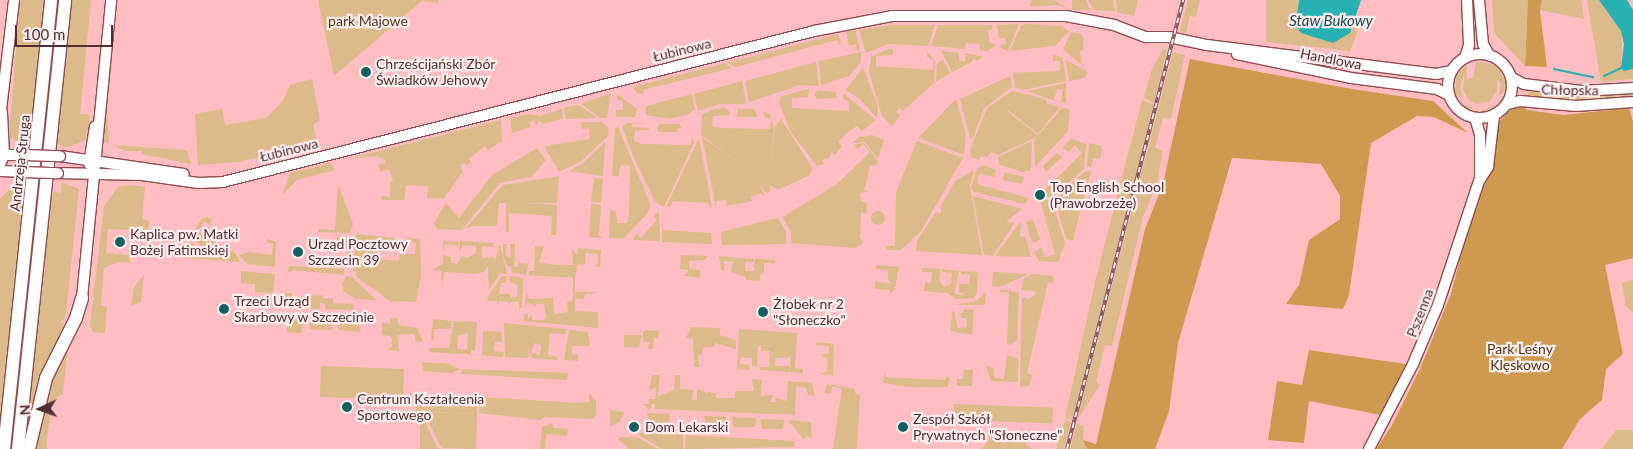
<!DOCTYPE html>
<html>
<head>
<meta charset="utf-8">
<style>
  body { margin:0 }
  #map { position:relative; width:1633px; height:449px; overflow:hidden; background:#febec1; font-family:Lato,sans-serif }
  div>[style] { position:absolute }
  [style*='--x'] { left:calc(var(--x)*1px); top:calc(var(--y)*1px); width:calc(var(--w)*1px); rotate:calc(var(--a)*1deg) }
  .green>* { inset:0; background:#ddba89; transform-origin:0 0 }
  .round { border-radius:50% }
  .forest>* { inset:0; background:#cd9b50 }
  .water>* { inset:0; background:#27b1b2 }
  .stream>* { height:2px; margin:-1px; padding:0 1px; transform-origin:1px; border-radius:1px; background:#27b1b2 }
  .roads { filter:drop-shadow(1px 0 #904b51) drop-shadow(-1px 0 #904b51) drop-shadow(0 1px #904b51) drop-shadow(0 -1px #904b51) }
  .minor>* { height:10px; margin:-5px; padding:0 5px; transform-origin:5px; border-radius:5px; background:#fff }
  .minor>.ring { margin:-5px; padding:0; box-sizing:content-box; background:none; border:10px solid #fff; border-radius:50% }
  .major>* { height:12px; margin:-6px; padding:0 6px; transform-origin:6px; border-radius:6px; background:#fff }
  .rail>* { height:4px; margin-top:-2px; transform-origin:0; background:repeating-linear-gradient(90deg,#fee 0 5.5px,#82595b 0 11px); box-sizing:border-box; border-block:1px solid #82595b }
  .bridges { filter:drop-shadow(1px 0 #904b51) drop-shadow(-1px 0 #904b51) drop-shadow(0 1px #904b51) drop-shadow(0 -1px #904b51) }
  .minor-bridge>* { height:10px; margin:-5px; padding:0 5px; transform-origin:5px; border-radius:5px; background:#fff }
  .dots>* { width:14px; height:14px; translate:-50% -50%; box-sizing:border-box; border:2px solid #fee; border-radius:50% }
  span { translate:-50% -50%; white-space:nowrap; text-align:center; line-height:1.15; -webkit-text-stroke:4.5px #fee; paint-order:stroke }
  .park-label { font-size:14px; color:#4d3817 }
  .street-label { font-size:14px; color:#4f2f31 }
  .poi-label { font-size:14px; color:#4f2f31 }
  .left { translate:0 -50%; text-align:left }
  .water-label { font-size:15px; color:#144c4c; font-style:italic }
  .north { position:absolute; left:15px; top:384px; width:50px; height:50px; -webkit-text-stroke:4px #fee; paint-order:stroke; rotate:267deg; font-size:14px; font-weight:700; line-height:20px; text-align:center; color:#4f2f31 }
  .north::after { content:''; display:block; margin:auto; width:18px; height:22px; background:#4f2f31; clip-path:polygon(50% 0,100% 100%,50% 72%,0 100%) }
  .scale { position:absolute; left:15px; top:25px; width:98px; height:22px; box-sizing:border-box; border:2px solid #4f2f31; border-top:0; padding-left:6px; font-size:15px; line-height:18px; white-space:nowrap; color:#4f2f31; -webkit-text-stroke:4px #fee; paint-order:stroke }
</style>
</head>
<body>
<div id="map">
  <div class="green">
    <i style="clip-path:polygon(20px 0,46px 0,0 441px,0 199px,16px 182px,23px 181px,24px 166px,10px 162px,25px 162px,26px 146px,9px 137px)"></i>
    <i style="clip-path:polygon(70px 0,91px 0,80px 114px,90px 115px,89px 123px,85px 140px,70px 147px,61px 147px,56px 139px)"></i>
    <i style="clip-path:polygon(318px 0,438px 0,438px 3px,422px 1px,334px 76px)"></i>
    <i style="clip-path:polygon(1031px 0,1054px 0,1069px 9px,1059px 5px,1030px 7px)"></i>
    <i style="clip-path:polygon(1072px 0,1086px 0,1090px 10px,1072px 10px)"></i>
    <i style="clip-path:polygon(1088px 0,1113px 0,1115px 11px,1094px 10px)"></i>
    <i style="clip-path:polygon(1116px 0,1138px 0,1134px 16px,1117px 12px)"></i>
    <i style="clip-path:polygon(1188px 0,1200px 0,1196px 17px,1190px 16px,1186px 33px,1180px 32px)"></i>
    <i style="clip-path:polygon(1266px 0,1299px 0,1298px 2px,1350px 33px,1355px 23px,1358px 30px,1350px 51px,1266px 42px)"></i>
    <i style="clip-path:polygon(1492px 0,1528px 0,1525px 66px,1494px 33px)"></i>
    <i style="clip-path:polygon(1542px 0,1581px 0,1584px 19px,1540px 10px)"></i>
    <i style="clip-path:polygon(1587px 0,1627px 0,1633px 10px,1622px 33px,1621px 67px,1624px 71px,1633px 69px,1633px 79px,1601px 82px)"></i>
    <i style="clip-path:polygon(1019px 24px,1008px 51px,1002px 49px,1000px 45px,1006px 44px,1005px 38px,999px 38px,997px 25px)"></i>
    <i style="clip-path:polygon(1028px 24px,1061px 26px,1069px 31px,1055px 46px,1010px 51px,1021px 25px)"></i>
    <i style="clip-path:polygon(890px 25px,935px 25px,928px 46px,888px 44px,866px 53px,859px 30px)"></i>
    <i style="clip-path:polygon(938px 25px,992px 25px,992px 30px,988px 31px,990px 43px,996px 45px,988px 51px,980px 50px,979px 44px,966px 43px,965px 49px,931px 46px)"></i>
    <i style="clip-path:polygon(855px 30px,860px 50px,857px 51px,856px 44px,849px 46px,846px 32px)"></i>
    <i style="clip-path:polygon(1071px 32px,1081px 33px,1083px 38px,1084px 50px,1080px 51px,1082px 63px,1085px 67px,1063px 50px)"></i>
    <i style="clip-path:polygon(838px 34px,841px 42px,839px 45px,837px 40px,736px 67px,726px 63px)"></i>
    <i style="clip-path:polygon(888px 49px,893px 49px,893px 55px,876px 56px,876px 66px,933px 70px,934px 60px,927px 57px,927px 52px,934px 59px,935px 63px,934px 83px,903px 111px,899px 108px,896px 112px,900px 115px,892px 126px,882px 116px,869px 71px,871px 57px)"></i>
    <i style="clip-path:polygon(1163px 49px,1167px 50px,1154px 103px,1144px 98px,1151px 71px)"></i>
    <i style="clip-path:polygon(113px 51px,107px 110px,109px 143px,102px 142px)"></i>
    <i style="clip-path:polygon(941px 51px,959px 53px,959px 60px,965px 62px,966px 53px,983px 57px,976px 61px,974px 58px,972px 62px,952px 72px)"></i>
    <i style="clip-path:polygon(861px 52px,861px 62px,849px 76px,821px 85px,819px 61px)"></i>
    <i style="clip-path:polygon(1173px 52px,1185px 55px,1171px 119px,1163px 118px,1155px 148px,1163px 151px,1156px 187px,1143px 217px,1112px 346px,1105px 345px,1096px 382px,1100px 385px,1077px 420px)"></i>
    <i style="clip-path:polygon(1053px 54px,1063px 58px,1066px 81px,1023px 90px,1015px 88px,1013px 73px,1060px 71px,1060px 61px,1053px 61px)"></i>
    <i style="clip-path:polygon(943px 60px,950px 73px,936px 82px,937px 63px)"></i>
    <i style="clip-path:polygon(1066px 60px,1088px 72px,1085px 78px,1069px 81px)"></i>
    <i style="clip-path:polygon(evenodd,1476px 61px,1497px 66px,1506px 82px,1502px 101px,1486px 112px,1466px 108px,1455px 94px,1457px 74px,1467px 64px,1466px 79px,1473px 78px,1476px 61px,1465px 72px,1463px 90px,1469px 100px,1477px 104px,1489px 102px,1497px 91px,1497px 79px,1501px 85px,1498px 97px,1505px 91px,1499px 104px,1480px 111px,1462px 104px,1457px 95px,1463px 98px,1460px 87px,1465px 72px)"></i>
    <i style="clip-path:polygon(816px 62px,819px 86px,800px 85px,749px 102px,745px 81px)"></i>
    <i style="clip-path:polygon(725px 63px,732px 68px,643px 90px,644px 94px,637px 93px,633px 87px)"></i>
    <i style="clip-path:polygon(863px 68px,878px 106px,877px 118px,859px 98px,845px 90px)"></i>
    <i style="clip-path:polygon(1010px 76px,1012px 87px,984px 108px,973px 139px,970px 138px,960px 99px)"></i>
    <i style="clip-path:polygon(312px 79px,320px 120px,313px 125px,317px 143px,276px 153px,273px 145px,274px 154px,238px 162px,198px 165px,195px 114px,222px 109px,225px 125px,266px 118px,283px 101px,290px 85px)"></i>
    <i style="clip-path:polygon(742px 81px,746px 104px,721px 104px,698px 111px,694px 94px)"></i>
    <i style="clip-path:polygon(1066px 83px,1066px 103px,1061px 101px,1063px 90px,1057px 89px,1054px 100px,1066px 105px,1027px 91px)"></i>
    <i style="clip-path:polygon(1529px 88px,1633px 91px,1633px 99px,1588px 102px,1528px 98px)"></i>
    <i style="clip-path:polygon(809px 89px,808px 97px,792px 98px,792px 108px,849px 111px,849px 101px,843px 99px,843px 93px,876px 120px,862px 131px,857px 126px,849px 131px,838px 142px,842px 146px,835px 155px,832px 152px,828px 160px,826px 158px,822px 160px,824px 164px,817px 166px,790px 131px,779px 102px,782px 96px)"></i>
    <i style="clip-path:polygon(818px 90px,836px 92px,837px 98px,817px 99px,814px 94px)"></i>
    <i style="clip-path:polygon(1012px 91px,1045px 99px,1048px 104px,1060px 107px,1038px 134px,1008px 110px,1012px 105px,1007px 111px,1039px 136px,998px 155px,992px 152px,987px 157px,981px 156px,979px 160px,971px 157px,970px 150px,987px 108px)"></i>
    <i style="clip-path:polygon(611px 93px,607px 118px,601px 118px,581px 104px)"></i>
    <i style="clip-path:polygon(617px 94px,637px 109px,635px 117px,616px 117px,616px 110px,623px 110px,623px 101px,617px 100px)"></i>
    <i style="clip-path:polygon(692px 94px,695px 109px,689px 114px,670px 119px,646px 115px,646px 106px)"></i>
    <i style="clip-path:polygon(956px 99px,966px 135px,964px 155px,918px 138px)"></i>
    <i style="clip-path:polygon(1142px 100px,1154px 104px,1072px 420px,1065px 418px,1096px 278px)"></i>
    <i style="clip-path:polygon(578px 105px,588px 111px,597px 118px,566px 119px,564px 108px)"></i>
    <i style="clip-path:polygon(1062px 108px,1070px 109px,1068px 131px,1035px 167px,1034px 140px)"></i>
    <i style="clip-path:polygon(562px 109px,563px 119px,542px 124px,540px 120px,536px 126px,534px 120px,529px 122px,531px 127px,512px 133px,510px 118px,529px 114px,540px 116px)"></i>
    <i style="clip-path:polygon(715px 109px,725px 108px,729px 111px,730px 115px,713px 116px,712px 126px,722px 128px,770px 129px,771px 119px,764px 117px,764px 112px,770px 114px,774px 129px,771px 167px,775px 126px,781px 119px,812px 167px,810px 175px,778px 190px,770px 185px,770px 192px,766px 193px,759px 184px,766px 197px,760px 193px,750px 197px,753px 201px,727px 206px,726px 200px,716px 201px,716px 208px,702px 137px,743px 166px,701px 135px,702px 114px)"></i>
    <i style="clip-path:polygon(738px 109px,754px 109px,758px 117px,737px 117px)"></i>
    <i style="clip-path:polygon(501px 120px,502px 141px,488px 150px,485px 146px,469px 159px,472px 164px,467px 163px,468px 167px,464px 163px,460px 166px,463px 171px,444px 199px,427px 198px,428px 186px,406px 185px,404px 200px,382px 200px,381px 196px,390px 197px,390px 182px,393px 180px,389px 169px,380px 172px,379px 165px,386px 163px,385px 160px,377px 156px,348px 159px)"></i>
    <i style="clip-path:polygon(581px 122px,602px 122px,609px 129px,608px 136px,580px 162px,559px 172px,544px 146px,590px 139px,589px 128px,582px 129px)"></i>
    <i style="clip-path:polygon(627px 123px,647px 123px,632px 124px,632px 127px,649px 128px,649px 130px,635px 131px,634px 141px,643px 144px,691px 145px,692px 135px,687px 132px,692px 134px,694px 143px,664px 207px,656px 203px,633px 156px,622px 126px)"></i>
    <i style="clip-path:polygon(660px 124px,679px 124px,682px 128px,678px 128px,677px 132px,659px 132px,657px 128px)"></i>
    <i style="clip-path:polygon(618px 127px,651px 206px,646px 215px,623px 239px,609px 238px,610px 210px,616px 211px,617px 223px,627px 223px,629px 214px,630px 166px,621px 165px,618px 177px,612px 175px,615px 129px)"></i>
    <i style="clip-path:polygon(872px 135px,884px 140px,878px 159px,865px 142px,852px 143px,859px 137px)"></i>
    <i style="clip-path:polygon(699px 138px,712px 208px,708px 203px,673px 201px,671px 207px,666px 207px)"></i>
    <i style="clip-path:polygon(1071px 139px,1086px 144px,1084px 169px,1051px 198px,1042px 193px,1082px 153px,1075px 145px,1069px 152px,1062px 148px)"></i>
    <i style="clip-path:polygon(917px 141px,963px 158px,921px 231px,901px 250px,888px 250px,885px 247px,883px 242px,885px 246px,895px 246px,896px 192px)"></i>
    <i style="clip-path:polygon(1032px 141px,1031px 170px,1022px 172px,999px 164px,998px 157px)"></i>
    <i style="clip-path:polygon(605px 142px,603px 176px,569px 171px,582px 164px)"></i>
    <i style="clip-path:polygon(864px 143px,878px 161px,876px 165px,870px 166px,864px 190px,869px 191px,860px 194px,861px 201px,867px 203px,866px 214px,861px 212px,860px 238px,864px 242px,856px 248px,791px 243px,791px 231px,782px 217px,836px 185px,870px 152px,863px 144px,858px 149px,853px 145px)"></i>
    <i style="clip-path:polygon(1089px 143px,1101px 146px,1102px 150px,1100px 159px,1093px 158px,1091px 168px,1087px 165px)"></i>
    <i style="clip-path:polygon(113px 145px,187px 150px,191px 164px,142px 154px,142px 151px,125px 151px)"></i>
    <i style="clip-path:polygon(537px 148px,546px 160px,531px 177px,500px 183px,462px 230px,437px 229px,434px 223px,446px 203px,459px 218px,492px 175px)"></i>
    <i style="clip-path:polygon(1057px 153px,1062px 157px,1046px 172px,1043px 166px)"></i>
    <i style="clip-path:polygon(331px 163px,335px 170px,297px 180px,282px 195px,290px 173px)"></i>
    <i style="clip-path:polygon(983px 165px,996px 170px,995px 177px,979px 174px,977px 184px,1029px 198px,1025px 204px,974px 192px,971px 187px,977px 169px)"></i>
    <i style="clip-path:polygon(974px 170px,970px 186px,982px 255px,916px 251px,917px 241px,936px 212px,941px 213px,941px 206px,955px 181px)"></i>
    <i style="clip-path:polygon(1091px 171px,1082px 207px,1058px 201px,1057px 198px,1084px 172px)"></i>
    <i style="clip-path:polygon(1004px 172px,1024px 177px,1022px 184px,1003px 180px)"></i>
    <i style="clip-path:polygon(559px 176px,557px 203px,524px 203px,557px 205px,556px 235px,551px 235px,552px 216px,509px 213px,509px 232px,506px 232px,506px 203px,499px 203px,497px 226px,473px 226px,465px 229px,503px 185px)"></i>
    <i style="clip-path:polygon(594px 178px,603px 179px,601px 203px,591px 201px)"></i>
    <i style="clip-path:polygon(62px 182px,79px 189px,66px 314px,62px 322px,69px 337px,63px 393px,52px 401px,46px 449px,23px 449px,51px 192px,61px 193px)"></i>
    <i style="clip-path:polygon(338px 184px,353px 224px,350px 233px,318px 232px,319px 229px,335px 230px)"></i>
    <i style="clip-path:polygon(130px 185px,145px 187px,142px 219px,149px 221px,148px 231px,138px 240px,133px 238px,133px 230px,108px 229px,106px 253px,129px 255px,131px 263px,119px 262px,104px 268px,101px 305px,107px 307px,105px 333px,93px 332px,90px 325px,104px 206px,118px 187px)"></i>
    <i style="clip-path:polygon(973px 196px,1022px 209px,1007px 221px,1008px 223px,1015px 222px,993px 256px,984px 255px)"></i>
    <i style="clip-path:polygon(1045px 199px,1052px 201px,1065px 243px,1058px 262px,1039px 261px,1034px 252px,1041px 247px,1045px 257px,1055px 254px,1040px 200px)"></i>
    <i style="clip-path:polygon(1056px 203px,1080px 212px,1073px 241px,1066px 239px)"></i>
    <i style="clip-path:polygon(591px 204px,601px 205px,599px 235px,602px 238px,589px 237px)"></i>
    <i class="round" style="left:871px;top:211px;width:14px;height:14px"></i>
    <i style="clip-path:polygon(659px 212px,660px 241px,633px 240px,636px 234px,641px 238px,657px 219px,653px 216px)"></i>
    <i style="clip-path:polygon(207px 217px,212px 219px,210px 225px,204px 221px,198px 232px,235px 253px,240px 262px,184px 258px,190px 242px,197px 246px,194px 252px,198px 255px,204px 247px,193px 240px,192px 234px,202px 218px)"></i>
    <i style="clip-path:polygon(778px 218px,786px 232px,786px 244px,722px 245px,721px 232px)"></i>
    <i style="clip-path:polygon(662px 220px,663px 230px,711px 233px,712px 244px,662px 242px)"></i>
    <i style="clip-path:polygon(1033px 220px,1040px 239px,1035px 243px,1031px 240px,1026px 222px)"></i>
    <i style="clip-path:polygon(1021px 221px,1020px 237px,1025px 236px,1031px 257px,995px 256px)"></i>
    <i style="clip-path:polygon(356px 234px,395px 238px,395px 241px,386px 241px,386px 252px,377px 252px,377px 259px,399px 261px,400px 254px,415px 254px,416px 243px,407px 241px,407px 238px,420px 239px,421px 276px,416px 302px,390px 301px,357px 277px,355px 273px,360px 275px,353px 270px)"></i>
    <i style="clip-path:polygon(337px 236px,350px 238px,349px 260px,345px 264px,342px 261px,346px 261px,347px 247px,337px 246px)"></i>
    <i style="clip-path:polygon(267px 239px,276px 242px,275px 267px,247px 264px,239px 255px,249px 252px,272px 255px,273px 243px,267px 243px)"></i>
    <i style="clip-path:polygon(443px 241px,459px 242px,458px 248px,457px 245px,444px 244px,443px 255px,451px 257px,451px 263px,457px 264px,462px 256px,467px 258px,476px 253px,476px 246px,463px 245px,459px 252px,460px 241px,494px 243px,493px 247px,482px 246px,482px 258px,493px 257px,495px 260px,500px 244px,507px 274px,500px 273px,489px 290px,488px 266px,484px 272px,474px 274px,444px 272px,442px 285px,441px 271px,431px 270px,443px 264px)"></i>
    <i style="clip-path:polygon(503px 244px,507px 244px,505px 256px,511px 257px,510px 244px,515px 244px,514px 267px,518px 267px,518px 262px,528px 264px,530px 258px,526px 275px,512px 273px,511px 267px,506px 264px,503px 255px)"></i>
    <i style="clip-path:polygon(535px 246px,544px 246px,539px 262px,556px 265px,573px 265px,572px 248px,577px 255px,578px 248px,601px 250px,600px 267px,594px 266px,598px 264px,597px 254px,586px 253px,585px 264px,577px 265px,575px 280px,575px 292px,596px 292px,598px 293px,585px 294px,584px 299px,575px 298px,575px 311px,598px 312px,598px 328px,524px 321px,524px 314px,528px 314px,528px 319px,532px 315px,532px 320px,544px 320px,546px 315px,544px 304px,536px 304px,535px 309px,533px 304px,527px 303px,525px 308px,526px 292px,529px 299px,553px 298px,554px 314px,568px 312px,567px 302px,573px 301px,573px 278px,529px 275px,529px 271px,534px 271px)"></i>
    <i style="clip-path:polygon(681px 255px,708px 256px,705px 260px,689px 261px,689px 269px,700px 270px,700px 278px,682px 275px,687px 274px,688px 270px,680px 269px)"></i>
    <i style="clip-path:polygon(719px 256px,754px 259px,754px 262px,745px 262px,745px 271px,754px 271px,755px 259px,775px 260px,775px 263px,764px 263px,764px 273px,761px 273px,759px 281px,746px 280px,746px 277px,731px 272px,733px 262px,724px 261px,724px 271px,721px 270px)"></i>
    <i style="clip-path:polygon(876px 265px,899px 267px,895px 289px,890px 294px,890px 290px,875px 289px,875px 281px,893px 284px,888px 280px,888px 270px,876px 269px)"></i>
    <i style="clip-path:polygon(289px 266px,344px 269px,344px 275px,294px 270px,288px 273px)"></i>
    <i style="clip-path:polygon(922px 268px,941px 269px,939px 280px,944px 287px,951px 284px,952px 273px,942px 272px,942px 269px,959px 271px,954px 293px,959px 295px,966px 294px,959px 292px,959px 284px,969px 284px,970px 275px,961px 274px,961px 271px,978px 272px,977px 293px,974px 298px,956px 299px,947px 293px,924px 291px,925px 282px,931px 283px,932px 272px,922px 272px)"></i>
    <i style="clip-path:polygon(241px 271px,275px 274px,273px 293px,255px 292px,255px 284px,241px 283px)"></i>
    <i style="clip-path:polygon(993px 272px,995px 272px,1029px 274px,1000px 287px,992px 286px)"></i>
    <i style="clip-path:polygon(1033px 274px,1053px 276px,1054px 278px,1053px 283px,1048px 282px,1027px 373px,1032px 375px,1029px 386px,1020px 387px,1022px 297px,1028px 299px,1036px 294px,1034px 291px,1021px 290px,1024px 278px)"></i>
    <i style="clip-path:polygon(144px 275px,141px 302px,131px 306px,134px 287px)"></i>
    <i style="clip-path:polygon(346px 276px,352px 277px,376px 300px,356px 299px,344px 292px,342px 285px)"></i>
    <i style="clip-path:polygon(502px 276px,506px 276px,506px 283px,501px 283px,499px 294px,510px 294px,511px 298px,517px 297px,518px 285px,510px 282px,510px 276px,523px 278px,522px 308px,519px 308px,519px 302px,510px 302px,510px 307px,508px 302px,499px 301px,497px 306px,497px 301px,488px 301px,486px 305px,489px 295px)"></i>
    <i style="clip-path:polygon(1633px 280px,1633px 313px,1626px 306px,1622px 283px)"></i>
    <i style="clip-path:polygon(1001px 289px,1019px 293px,1017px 340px,1010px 345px,1007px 345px,1009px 292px,999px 292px)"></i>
    <i style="clip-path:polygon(986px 292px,985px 305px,954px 305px,976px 301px)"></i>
    <i style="clip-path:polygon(285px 293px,292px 293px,292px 297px,323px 295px,323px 298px,333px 299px,333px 303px,354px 304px,353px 310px,325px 309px,325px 304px,320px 303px,320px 309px,287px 308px)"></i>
    <i style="clip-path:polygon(953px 308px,958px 328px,967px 327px,967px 318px,962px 318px,959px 313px,963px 313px,964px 309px,974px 310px,972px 335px,950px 331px)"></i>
    <i style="clip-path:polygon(390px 318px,397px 318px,399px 325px,417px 328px,423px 342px,415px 341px,415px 334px,397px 335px,399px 351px,387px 350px,392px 347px,392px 339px,390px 336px,382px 335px,382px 323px,390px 324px)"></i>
    <i style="clip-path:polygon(286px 319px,304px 320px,301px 333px,287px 332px)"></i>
    <i style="clip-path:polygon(433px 319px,452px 321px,450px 329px,434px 329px,434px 340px,431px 339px)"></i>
    <i style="left:310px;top:320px;width:22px;height:9px;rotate:3deg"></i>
    <i style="left:339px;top:321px;width:22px;height:9px;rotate:5deg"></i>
    <i style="clip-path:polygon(evenodd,454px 321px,477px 322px,475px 352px,471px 349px,471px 354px,479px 355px,429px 352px,430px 348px,449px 348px,454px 321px,468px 333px,467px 350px,457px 349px,458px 336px,468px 333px)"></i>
    <i style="clip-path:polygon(504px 323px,566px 329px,565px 334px,550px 333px,548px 355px,557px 357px,557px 360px,532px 358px,532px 353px,540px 354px,541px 345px,534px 343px,530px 358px,529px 345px,528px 358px,505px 357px)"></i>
    <i style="clip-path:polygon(691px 327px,720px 328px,720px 335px,736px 340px,736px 349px,715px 343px,714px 347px,704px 347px,701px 355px,698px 355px,699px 367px,694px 367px,693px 339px,686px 338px)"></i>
    <i style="clip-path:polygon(739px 329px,797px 333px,795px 368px,803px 369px,803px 373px,790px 372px,791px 354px,790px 357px,775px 358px,775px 366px,790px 366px,789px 372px,760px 370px,760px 367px,769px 367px,770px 351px,761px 351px,761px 345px,758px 346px,757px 366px,752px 366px,752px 358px,741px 357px,740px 364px,749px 365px,749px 370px,737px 369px)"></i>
    <i style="clip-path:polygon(569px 330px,588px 332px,590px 346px,572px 346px,572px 354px,578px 355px,578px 361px,564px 360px)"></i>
    <i style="clip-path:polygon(646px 330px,659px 331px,658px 338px,654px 338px,653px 349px,648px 349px,649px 342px,643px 342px,643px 332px)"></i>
    <i style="clip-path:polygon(483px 331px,501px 332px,502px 342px,495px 342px,494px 351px,504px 352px,503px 357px,482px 355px)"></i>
    <i style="clip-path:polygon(624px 335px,642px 335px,639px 347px,624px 347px)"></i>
    <i style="clip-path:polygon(816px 342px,834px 344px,833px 375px,817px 374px,827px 372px,828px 359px,820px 355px,829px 353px,829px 346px,816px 345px)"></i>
    <i style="clip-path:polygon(1007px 355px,1018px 359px,1018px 382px,991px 381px,986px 366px,994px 368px,994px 378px,1004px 379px)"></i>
    <i style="clip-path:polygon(422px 362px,449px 364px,460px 369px,451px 373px,423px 371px)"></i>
    <i style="left:321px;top:366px;width:83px;height:31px;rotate:2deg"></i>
    <i style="clip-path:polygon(462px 369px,568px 373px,567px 380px,461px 374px)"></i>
    <i style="clip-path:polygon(964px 370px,973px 370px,972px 386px,957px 386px,957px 379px,963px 379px)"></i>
    <i style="clip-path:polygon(885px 371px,886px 377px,945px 380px,946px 375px,950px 378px,948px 387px,908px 387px,883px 383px)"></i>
    <i style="clip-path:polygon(652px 375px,660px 375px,658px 396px,674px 390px,675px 375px,680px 375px,680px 389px,693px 390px,692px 400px,697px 400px,697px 389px,706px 392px,706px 396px,707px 392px,713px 393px,716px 393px,716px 398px,735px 398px,735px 391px,754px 391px,752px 379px,762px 380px,761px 396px,773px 395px,770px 402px,776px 402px,776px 398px,787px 401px,788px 381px,812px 383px,815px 395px,808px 395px,806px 388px,796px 386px,795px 415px,655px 409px,655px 404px,651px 404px,652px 408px,649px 409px,643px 404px,649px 404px,649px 399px,655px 399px,656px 396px,656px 387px,649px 390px)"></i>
    <i style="clip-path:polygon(827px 384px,855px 389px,855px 393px,860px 395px,857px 449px,833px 449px,842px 388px,832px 387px,831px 394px,824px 393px)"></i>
    <i style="clip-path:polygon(589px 393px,596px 401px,596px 415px,592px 419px,544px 417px,541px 420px,479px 413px,480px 397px,579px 403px,589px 402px)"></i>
    <i style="left:418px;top:394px;width:60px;height:17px;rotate:3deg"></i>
    <i style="clip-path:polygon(416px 403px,438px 449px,420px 449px,420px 419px,416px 419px)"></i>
    <i style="left:954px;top:404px;width:99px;height:16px;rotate:2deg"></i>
    <i style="clip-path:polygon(610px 410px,625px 412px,619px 422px,610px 427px)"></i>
    <i style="clip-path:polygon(424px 412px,477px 414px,476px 449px,442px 448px,445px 443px,441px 447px)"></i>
    <i style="clip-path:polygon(647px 413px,670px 414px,669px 422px,649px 423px)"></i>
    <i style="clip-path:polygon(704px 416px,726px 417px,726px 426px,706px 426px)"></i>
    <i style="clip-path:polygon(732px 417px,756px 418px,755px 427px,734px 427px)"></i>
    <i style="clip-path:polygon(760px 419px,784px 420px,783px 429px,762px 429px)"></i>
    <i style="clip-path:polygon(788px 420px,811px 422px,812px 438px,806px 436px,804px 440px)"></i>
    <i style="clip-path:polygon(1065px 420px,1071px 422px,1064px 449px,1056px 449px)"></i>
    <i style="clip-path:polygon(552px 423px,554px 428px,568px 429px,567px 436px,546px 434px,545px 449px,540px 449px,542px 427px)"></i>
    <i style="clip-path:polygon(1077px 423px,1084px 427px,1083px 440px,1087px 449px,1070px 449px)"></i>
    <i style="clip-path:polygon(1616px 430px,1633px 430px,1633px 449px,1602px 449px)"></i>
    <i style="clip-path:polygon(643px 433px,683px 435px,683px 449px,662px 449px,637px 434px)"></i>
    <i style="clip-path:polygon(1006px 434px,1020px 438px,1031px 449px,981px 449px,991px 438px)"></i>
    <i style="clip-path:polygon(686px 435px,795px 441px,794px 447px,685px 449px)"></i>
    <i style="clip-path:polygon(620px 437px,637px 437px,658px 449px,629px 449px,618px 439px)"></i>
  </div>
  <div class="forest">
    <i style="clip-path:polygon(1528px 0,1542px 0,1540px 11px,1547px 67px,1525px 66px)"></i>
    <i style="clip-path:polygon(1190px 59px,1352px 89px,1433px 101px,1468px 133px,1434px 117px,1417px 116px,1371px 143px,1349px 295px,1343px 309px,1286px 304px,1299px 285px,1309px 240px,1340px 219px,1340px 196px,1321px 164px,1232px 158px,1178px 343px,1169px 411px,1155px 449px,1087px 449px,1083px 440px,1096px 444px,1145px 229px,1163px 184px)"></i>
    <i style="clip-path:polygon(1521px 105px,1527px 110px,1563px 115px,1629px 108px,1633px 122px,1633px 258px,1605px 265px,1623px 354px,1606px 369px,1602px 400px,1580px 419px,1562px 449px,1376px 449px,1391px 427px,1420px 369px,1451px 294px,1466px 234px,1492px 165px,1497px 124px,1510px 110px)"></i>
    <i style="clip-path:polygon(1309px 350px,1406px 364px,1381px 415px,1309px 401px,1304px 443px,1268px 440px,1277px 381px,1302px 385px)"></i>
  </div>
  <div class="water">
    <i style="clip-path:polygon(1299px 0,1361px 0,1350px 33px,1333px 43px,1301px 33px,1296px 27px)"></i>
    <i style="clip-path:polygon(1599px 0,1627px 0,1633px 10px,1633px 69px,1624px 71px,1621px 68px,1624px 44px,1621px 31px)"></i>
  </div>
  <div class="stream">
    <i style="--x:1554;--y:69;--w:40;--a:12"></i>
    <i style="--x:1604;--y:76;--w:19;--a:-25"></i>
  </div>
  <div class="roads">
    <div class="minor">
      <i style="--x:1479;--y:0;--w:44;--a:84.8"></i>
      <i style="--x:1483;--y:44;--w:13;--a:61"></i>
      <i class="ring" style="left:1448px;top:54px;width:54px;height:54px"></i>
      <i style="--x:1237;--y:54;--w:116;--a:11.9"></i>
      <i style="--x:1351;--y:78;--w:87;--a:7.3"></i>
      <i style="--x:1437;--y:89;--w:13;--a:27"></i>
      <i style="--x:1465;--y:58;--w:14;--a:-73"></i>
      <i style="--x:1469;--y:45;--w:45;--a:-92.5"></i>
      <i style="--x:1512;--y:78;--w:13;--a:27"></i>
      <i style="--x:1524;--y:84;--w:58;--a:6.9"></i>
      <i style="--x:1582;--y:91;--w:51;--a:-3.4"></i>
      <i style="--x:1508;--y:104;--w:12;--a:-14"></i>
      <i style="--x:1520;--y:101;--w:56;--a:5.1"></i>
      <i style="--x:1576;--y:106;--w:57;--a:-4"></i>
      <i style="--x:0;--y:118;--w:119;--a:-83.2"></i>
      <i style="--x:1475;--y:118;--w:17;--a:73"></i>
      <i style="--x:1480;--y:134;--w:43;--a:90"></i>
      <i style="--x:0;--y:155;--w:25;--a:0"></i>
      <i style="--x:60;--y:156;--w:125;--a:8.3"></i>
      <i style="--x:89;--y:164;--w:38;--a:-81"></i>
      <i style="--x:0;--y:165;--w:11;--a:-68"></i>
      <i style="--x:4;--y:155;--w:43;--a:-92.7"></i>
      <i style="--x:0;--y:171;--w:23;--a:2"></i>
      <i style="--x:58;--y:173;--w:84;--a:1.4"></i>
      <i style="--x:142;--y:175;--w:57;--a:8.1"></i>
      <i style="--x:198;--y:183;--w:25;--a:-2"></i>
      <i style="--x:223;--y:182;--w:610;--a:-14.33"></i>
      <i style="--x:814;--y:31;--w:79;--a:-10.9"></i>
      <i style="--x:892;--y:16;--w:174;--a:0"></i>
      <i style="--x:1066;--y:16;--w:49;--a:10.6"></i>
      <i style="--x:1114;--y:25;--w:34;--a:21"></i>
      <i style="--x:1146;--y:37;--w:23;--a:0"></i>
      <i style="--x:1169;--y:37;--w:39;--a:12"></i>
      <i style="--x:1207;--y:45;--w:231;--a:7.2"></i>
      <i style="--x:1436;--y:74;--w:16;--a:-11"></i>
      <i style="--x:82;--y:298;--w:299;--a:-84.4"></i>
      <i style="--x:1369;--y:449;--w:96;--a:-62.6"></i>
      <i style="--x:1413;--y:364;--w:64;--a:-67"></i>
      <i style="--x:1438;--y:305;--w:131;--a:-71.7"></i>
      <i style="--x:1479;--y:181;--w:17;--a:-57"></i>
      <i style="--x:1488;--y:167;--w:51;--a:-83.3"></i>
    </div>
    <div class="major">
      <i style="--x:4;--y:449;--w:451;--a:-84"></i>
      <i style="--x:18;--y:449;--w:451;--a:-84"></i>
      <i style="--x:29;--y:449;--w:73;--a:-76.5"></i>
      <i style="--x:46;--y:378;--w:67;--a:-63.4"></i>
      <i style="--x:76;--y:318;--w:21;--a:-73"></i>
    </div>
  </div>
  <div class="rail">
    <i style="--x:1067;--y:449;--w:464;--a:-75.5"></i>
  </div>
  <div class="bridges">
    <div class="minor-bridge">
      <i style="--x:25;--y:155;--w:35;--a:2"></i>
      <i style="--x:23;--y:172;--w:35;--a:2"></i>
    </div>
  </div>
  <div class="dots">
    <i style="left:366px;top:72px;background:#106262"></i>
    <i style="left:1040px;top:195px;background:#106262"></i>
    <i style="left:120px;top:242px;background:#106262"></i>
    <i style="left:298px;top:252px;background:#106262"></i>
    <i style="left:224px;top:309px;background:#106262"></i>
    <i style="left:763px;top:312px;background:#106262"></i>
    <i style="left:347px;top:407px;background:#106262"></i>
    <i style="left:634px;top:427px;background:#106262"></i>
    <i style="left:903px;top:427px;background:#106262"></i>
  </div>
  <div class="park-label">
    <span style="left:368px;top:21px">park Majowe</span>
    <span style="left:1520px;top:357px">Park Leśny<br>Klęskowo</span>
  </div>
  <div class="street-label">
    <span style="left:682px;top:50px;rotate:-14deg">Łubinowa</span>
    <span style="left:1331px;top:59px;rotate:11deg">Handlowa</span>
    <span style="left:1570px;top:90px;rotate:1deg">Chłopska</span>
    <span style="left:289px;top:150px;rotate:-14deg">Łubinowa</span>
    <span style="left:20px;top:163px;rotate:-84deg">Andrzeja Struga</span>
    <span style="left:1420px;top:313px;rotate:-69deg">Pszenna</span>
  </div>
  <div class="poi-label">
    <span class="left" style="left:376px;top:72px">Chrześcijański Zbór<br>Świadków Jehowy</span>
    <span class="left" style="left:1050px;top:195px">Top English School<br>(Prawobrzeże)</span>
    <span class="left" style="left:130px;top:242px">Kaplica pw. Matki<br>Bożej Fatimskiej</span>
    <span class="left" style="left:308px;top:252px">Urząd Pocztowy<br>Szczecin 39</span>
    <span class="left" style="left:234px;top:309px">Trzeci Urząd<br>Skarbowy w Szczecinie</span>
    <span class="left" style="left:773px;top:312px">Żłobek nr 2<br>"Słoneczko"</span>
    <span class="left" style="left:357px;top:407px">Centrum Kształcenia<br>Sportowego</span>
    <span class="left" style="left:913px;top:427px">Zespół Szkół<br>Prywatnych "Słoneczne"</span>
    <span class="left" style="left:645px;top:427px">Dom Lekarski</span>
  </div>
  <div class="water-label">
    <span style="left:1331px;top:21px">Staw Bukowy</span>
  </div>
  <div class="north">N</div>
  <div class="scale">100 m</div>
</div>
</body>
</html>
